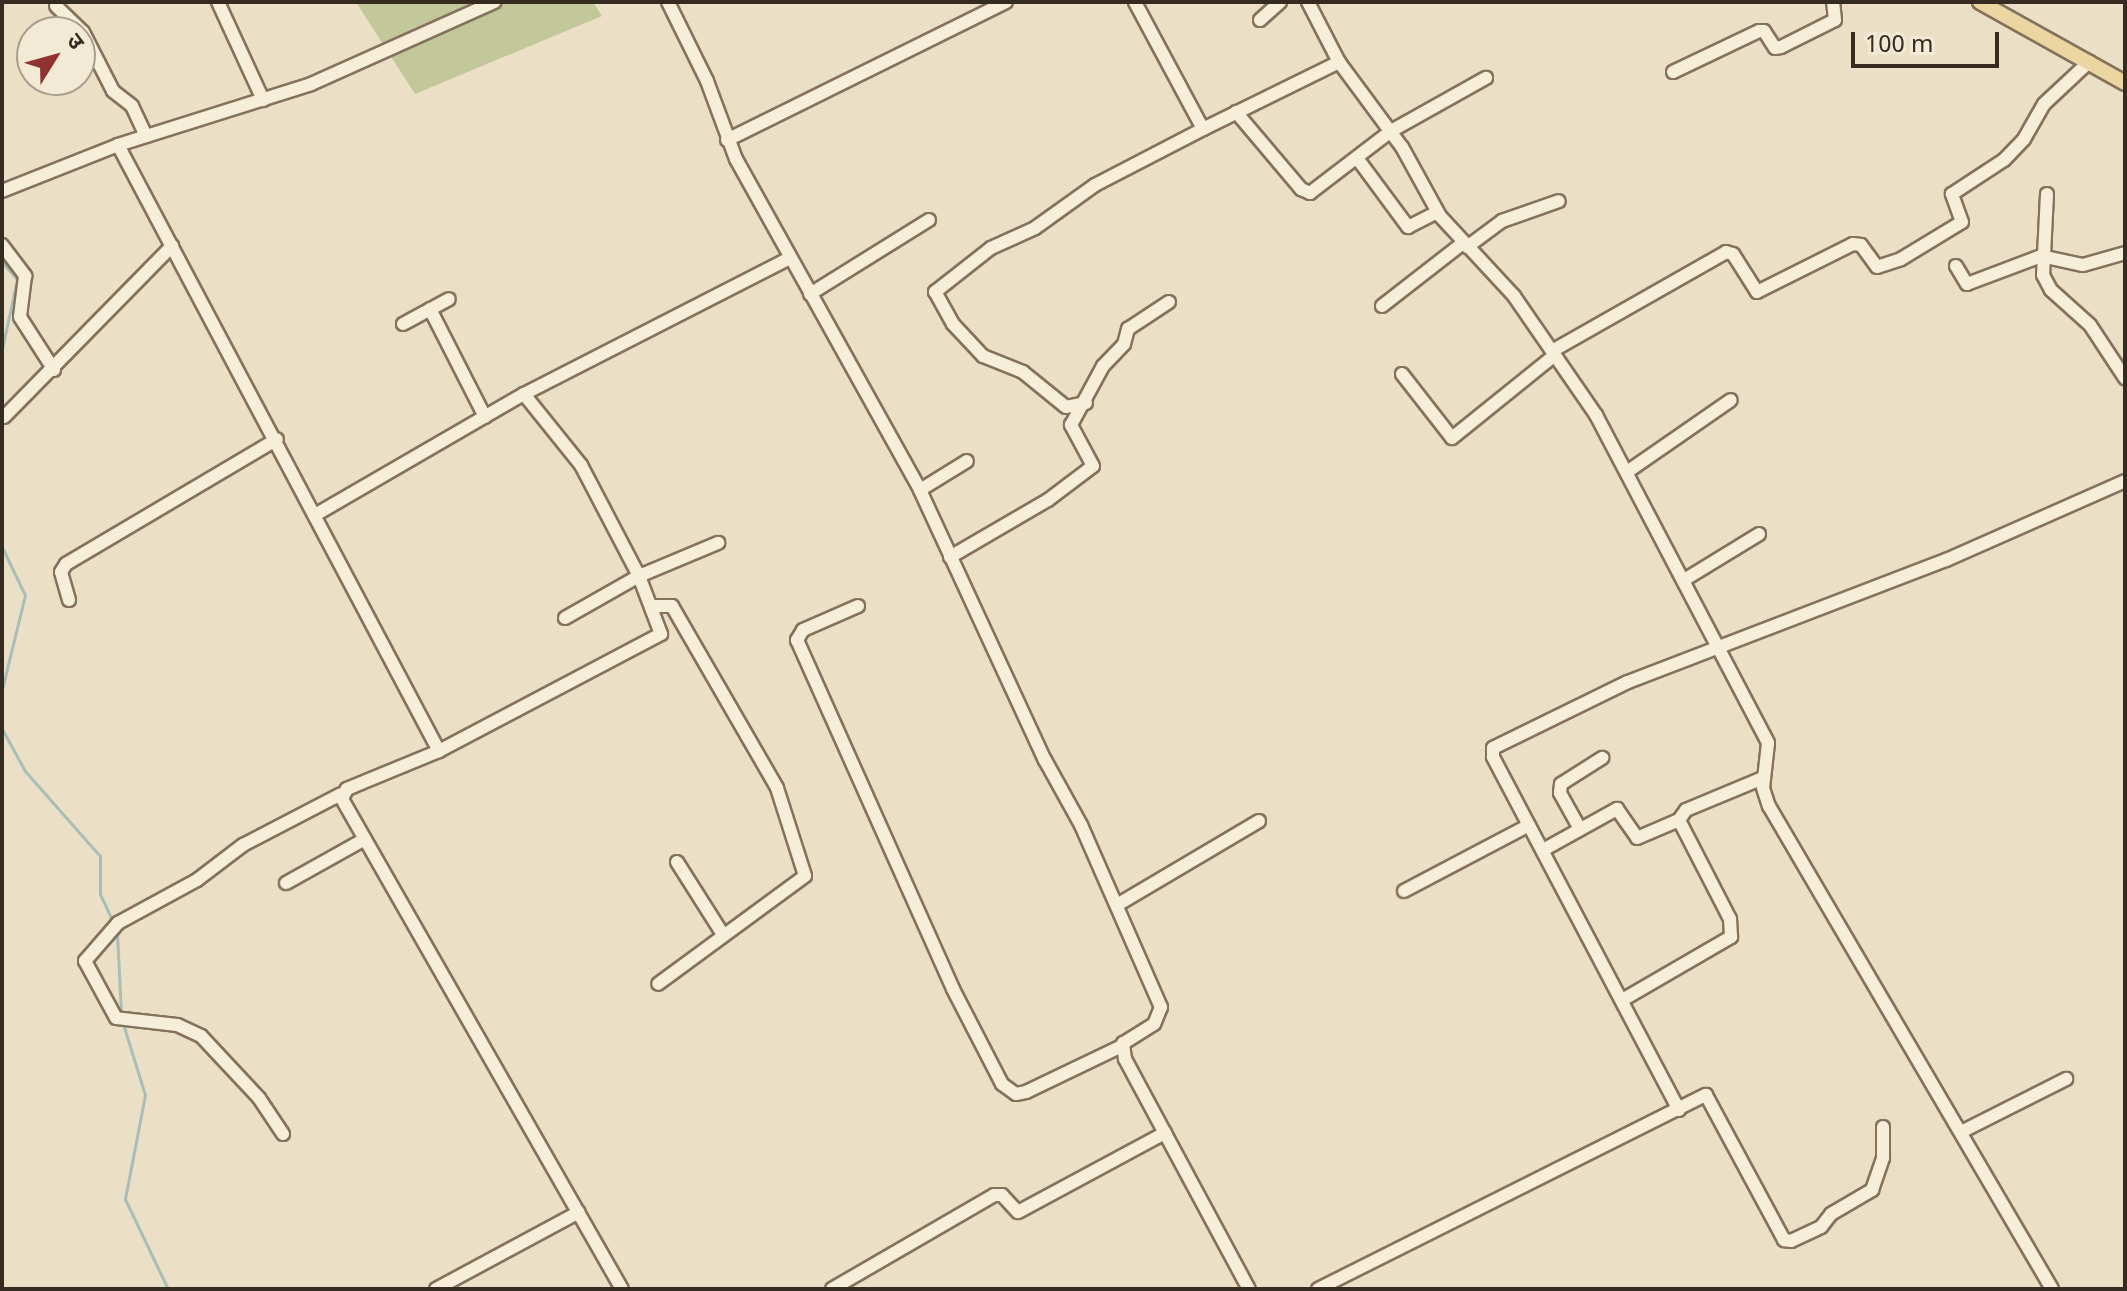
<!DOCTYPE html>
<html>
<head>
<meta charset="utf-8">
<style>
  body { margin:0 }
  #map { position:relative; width:2127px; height:1291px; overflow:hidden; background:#ebe0c6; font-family:Georgia,"Noto Sans Devanagari",serif }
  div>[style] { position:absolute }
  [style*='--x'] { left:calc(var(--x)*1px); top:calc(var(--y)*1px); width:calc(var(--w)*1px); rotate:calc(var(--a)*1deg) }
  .green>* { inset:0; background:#c2c89a }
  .stream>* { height:3px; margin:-1.5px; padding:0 1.5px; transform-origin:1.5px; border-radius:1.5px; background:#a7bfb8 }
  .roads { filter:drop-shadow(2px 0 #85725d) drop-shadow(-2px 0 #85725d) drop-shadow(0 2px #85725d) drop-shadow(0 -2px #85725d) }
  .minor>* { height:12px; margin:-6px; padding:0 6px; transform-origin:6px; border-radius:6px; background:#f6eed8 }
  .major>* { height:14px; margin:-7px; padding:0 7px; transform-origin:7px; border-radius:7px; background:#ebd5a1 }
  span { translate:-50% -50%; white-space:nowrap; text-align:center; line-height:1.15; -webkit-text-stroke:6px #f3ead5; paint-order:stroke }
  .frame { position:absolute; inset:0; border:4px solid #362b20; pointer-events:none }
  .north { position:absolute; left:16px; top:16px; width:80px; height:80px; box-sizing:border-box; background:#f3ead5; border:2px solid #a79e8d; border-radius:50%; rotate:53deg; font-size:22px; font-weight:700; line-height:32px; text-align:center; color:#362b20 }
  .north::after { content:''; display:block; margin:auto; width:28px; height:36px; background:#8f3231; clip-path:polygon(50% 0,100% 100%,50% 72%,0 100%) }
  .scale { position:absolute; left:1851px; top:32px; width:148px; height:36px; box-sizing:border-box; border:4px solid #362b20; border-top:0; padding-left:10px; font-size:24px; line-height:28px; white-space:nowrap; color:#362b20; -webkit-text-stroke:6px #f3ead5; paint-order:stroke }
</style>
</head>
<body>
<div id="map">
  <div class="green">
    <i style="clip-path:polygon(356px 2px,593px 2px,602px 16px,415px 94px)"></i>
  </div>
  <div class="stream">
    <i style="--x:2;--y:262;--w:23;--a:49"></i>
    <i style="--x:17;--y:279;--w:72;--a:102.1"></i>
    <i style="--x:2;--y:547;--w:53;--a:64.4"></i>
    <i style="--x:25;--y:595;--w:97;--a:103.7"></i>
    <i style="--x:2;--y:729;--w:48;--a:61.3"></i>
    <i style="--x:25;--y:771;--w:113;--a:48.6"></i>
    <i style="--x:100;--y:856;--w:38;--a:90"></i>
    <i style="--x:100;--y:894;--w:26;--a:65"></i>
    <i style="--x:117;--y:934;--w:79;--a:87.1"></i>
    <i style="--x:124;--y:1027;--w:71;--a:72.8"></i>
    <i style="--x:145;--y:1095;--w:106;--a:100.9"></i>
    <i style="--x:125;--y:1199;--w:100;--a:64.5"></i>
  </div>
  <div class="roads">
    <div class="minor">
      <i style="--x:218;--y:2;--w:108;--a:65.3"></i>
      <i style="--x:668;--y:2;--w:88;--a:63.7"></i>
      <i style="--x:707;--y:81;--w:83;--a:69.6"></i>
      <i style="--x:736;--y:159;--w:379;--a:60.9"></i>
      <i style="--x:920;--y:490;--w:298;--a:65.2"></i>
      <i style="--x:1045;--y:760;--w:74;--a:61"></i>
      <i style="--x:1081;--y:825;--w:199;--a:66.3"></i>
      <i style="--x:1161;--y:1007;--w:18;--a:112"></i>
      <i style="--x:1154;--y:1024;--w:36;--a:148"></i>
      <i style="--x:1123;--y:1043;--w:16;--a:83"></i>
      <i style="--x:1125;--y:1059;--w:261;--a:61.7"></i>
      <i style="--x:1308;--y:2;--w:68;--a:62.7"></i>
      <i style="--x:1339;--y:62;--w:106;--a:53.5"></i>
      <i style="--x:1402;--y:147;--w:79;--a:61.2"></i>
      <i style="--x:1440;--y:216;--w:109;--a:47.2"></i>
      <i style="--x:1514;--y:296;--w:145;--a:55.4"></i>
      <i style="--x:1596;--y:415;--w:370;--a:62.3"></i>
      <i style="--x:1768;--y:743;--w:45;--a:96.3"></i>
      <i style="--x:1763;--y:788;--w:19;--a:72"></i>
      <i style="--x:1769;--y:806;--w:560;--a:59.63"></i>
      <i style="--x:56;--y:6;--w:37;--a:44"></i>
      <i style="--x:83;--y:32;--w:66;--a:63"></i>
      <i style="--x:113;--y:91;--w:24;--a:38"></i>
      <i style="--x:132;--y:106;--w:33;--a:65"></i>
      <i style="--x:1260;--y:20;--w:27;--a:-42"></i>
      <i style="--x:1673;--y:72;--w:95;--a:-25.5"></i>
      <i style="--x:1759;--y:31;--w:5;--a:0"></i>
      <i style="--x:1764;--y:31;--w:20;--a:57"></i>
      <i style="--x:1775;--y:48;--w:6;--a:-9"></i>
      <i style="--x:1781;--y:47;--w:60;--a:-26.6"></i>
      <i style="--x:1835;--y:20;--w:18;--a:-96"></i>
      <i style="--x:1236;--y:112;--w:101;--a:49.8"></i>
      <i style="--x:1301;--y:189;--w:10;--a:24"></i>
      <i style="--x:1310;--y:193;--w:102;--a:-37.4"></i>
      <i style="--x:1391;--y:131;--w:109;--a:-29.2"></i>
      <i style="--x:1203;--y:129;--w:152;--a:-26.2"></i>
      <i style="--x:727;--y:140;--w:311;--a:-26.3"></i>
      <i style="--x:118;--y:145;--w:686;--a:62.09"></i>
      <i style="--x:439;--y:751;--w:100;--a:157.6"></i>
      <i style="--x:347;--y:789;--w:11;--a:117"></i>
      <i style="--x:342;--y:799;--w:564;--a:60.26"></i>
      <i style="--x:1357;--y:158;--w:86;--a:53.5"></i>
      <i style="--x:1408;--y:227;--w:33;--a:-27"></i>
      <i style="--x:2;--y:191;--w:125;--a:-21.6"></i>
      <i style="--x:118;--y:145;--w:202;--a:-17.5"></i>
      <i style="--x:311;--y:84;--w:201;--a:-24.1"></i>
      <i style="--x:2047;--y:194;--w:81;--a:92.8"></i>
      <i style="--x:2043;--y:275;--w:17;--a:62"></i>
      <i style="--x:2051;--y:290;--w:52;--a:41.9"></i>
      <i style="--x:2090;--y:325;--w:64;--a:56.6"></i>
      <i style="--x:2;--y:245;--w:39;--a:53"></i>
      <i style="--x:25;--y:276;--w:41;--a:97"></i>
      <i style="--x:20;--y:317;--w:63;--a:57.3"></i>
      <i style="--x:1467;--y:247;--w:44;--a:-36.6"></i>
      <i style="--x:1502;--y:221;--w:60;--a:-19.3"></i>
      <i style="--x:1956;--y:266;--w:21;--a:59"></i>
      <i style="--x:1967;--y:284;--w:79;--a:-20.7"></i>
      <i style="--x:2041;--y:256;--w:43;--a:12.1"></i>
      <i style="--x:2083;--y:265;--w:44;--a:-15.9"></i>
      <i style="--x:810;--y:294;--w:140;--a:-31.9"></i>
      <i style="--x:1382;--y:306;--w:103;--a:-37.9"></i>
      <i style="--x:430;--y:309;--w:121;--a:63"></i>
      <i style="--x:403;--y:324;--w:52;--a:-28.5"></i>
      <i style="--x:1552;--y:351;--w:200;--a:-29.6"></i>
      <i style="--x:1726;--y:252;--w:7;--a:16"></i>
      <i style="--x:1733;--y:254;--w:45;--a:57.7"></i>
      <i style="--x:1757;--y:292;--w:107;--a:-26.6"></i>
      <i style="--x:1853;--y:244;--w:8;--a:7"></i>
      <i style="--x:1861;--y:245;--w:27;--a:54"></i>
      <i style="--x:1877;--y:267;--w:25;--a:-18"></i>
      <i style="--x:1901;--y:259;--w:71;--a:-31.2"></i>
      <i style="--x:1962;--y:222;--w:30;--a:-110"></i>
      <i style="--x:1952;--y:194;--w:62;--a:-33.2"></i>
      <i style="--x:2004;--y:160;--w:29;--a:-46"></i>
      <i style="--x:2024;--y:139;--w:40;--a:-60.3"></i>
      <i style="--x:2044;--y:104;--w:62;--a:-43"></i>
      <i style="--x:1402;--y:374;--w:81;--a:52"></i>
      <i style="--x:1452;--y:438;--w:132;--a:-38.9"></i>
      <i style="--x:1086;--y:403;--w:20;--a:169"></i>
      <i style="--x:1066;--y:407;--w:55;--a:-140.9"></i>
      <i style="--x:1023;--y:372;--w:43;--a:-158.2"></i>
      <i style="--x:983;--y:356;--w:44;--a:-133.2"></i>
      <i style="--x:953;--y:324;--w:37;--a:-119"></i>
      <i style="--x:935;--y:292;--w:71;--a:-38.2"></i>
      <i style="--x:991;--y:248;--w:48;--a:-24.4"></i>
      <i style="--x:1035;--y:228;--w:74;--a:-35.6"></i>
      <i style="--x:1095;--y:185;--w:122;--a:-27.4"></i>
      <i style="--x:1203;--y:129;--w:144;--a:-118.2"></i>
      <i style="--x:4;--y:417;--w:240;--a:-45.5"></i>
      <i style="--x:1627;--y:472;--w:126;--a:-34.7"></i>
      <i style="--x:920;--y:490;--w:55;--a:-31.7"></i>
      <i style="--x:315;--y:515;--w:241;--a:-30.1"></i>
      <i style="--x:524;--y:394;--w:299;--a:-27.1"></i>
      <i style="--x:950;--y:557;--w:113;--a:-30.2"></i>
      <i style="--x:1048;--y:500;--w:56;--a:-37.1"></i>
      <i style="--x:1093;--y:466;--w:47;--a:-118.2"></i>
      <i style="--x:1071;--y:425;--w:67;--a:-61.5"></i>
      <i style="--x:1103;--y:366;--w:30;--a:-46"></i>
      <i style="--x:1124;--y:344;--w:16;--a:-75"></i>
      <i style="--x:1128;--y:329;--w:49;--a:-33.4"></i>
      <i style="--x:1684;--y:580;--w:88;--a:-31.5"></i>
      <i style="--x:69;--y:600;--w:29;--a:-106"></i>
      <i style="--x:61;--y:572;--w:9;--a:-58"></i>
      <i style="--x:66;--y:564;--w:245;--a:-30.6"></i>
      <i style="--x:652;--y:606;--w:20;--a:0"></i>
      <i style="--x:672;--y:606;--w:210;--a:60"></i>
      <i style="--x:777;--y:788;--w:92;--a:72.3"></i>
      <i style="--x:805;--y:876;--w:182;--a:143.7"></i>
      <i style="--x:858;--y:606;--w:60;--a:156.4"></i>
      <i style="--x:803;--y:630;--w:12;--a:121"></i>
      <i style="--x:797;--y:640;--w:382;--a:65.9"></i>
      <i style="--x:953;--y:989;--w:107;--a:62.7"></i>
      <i style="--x:1002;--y:1084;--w:17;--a:36"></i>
      <i style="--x:1016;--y:1094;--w:10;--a:-11"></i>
      <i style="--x:1026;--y:1092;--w:106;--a:-25.6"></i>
      <i style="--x:565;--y:618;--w:85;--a:-29.6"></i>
      <i style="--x:639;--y:576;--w:86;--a:-22.7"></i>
      <i style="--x:439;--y:751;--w:251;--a:-27.8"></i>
      <i style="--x:661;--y:634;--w:62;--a:-110.8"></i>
      <i style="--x:639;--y:576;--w:125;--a:-117.6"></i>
      <i style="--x:581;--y:465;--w:91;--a:-128.8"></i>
      <i style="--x:1580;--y:829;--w:41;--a:-119.1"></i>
      <i style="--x:1560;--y:793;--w:9;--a:-84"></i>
      <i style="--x:1561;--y:784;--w:49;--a:-32.4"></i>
      <i style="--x:1543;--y:850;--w:85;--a:-29"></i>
      <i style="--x:1617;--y:809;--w:35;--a:55"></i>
      <i style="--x:1637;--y:838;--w:46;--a:-23.2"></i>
      <i style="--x:677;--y:862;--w:84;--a:57.6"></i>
      <i style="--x:286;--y:883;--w:90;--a:-29.1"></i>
      <i style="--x:1404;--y:891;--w:141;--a:-27.8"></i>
      <i style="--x:1117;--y:905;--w:165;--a:-30.6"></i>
      <i style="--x:1624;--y:999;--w:124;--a:-30.1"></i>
      <i style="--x:1731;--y:937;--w:18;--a:-93"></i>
      <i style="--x:1730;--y:919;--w:111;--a:-117.3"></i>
      <i style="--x:1679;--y:820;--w:12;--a:-55"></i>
      <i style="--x:1686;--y:810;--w:83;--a:-22.6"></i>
      <i style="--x:1679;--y:1110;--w:399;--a:-117.8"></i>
      <i style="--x:1493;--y:757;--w:9;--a:-90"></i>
      <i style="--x:1493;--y:748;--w:150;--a:-26.1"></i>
      <i style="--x:1628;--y:682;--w:341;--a:-21"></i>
      <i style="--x:1946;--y:560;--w:196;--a:-23.8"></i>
      <i style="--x:1961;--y:1132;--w:118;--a:-26.8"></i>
      <i style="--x:283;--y:1134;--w:43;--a:-123.7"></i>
      <i style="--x:259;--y:1098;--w:85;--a:-133.1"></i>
      <i style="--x:201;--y:1036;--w:26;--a:-155"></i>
      <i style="--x:177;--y:1025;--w:61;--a:-173.5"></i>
      <i style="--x:116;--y:1018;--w:65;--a:-118.5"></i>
      <i style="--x:85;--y:961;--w:50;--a:-49"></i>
      <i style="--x:118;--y:923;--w:90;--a:-28.6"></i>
      <i style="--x:197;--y:880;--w:58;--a:-37.3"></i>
      <i style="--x:243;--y:845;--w:110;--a:-27.5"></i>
      <i style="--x:436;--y:1289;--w:162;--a:-28.3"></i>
      <i style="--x:832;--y:1289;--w:187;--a:-30.1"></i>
      <i style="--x:994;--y:1195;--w:8;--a:0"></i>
      <i style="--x:1002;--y:1195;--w:23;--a:47"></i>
      <i style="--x:1018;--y:1212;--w:167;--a:-28.3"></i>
      <i style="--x:1318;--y:1289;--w:434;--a:-26.6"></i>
      <i style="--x:1706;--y:1095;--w:165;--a:61.7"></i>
      <i style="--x:1784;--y:1240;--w:7;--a:8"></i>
      <i style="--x:1791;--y:1241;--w:33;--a:-25"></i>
      <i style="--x:1821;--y:1227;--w:16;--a:-52"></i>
      <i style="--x:1831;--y:1214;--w:48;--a:-30.3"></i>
      <i style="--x:1872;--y:1190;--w:34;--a:-71"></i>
      <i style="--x:1883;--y:1158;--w:31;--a:-90"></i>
    </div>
    <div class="major">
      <i style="--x:1980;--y:2;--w:166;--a:29.2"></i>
    </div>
  </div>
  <div class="frame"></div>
  <div class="north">उ</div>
  <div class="scale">100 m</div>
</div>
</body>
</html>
